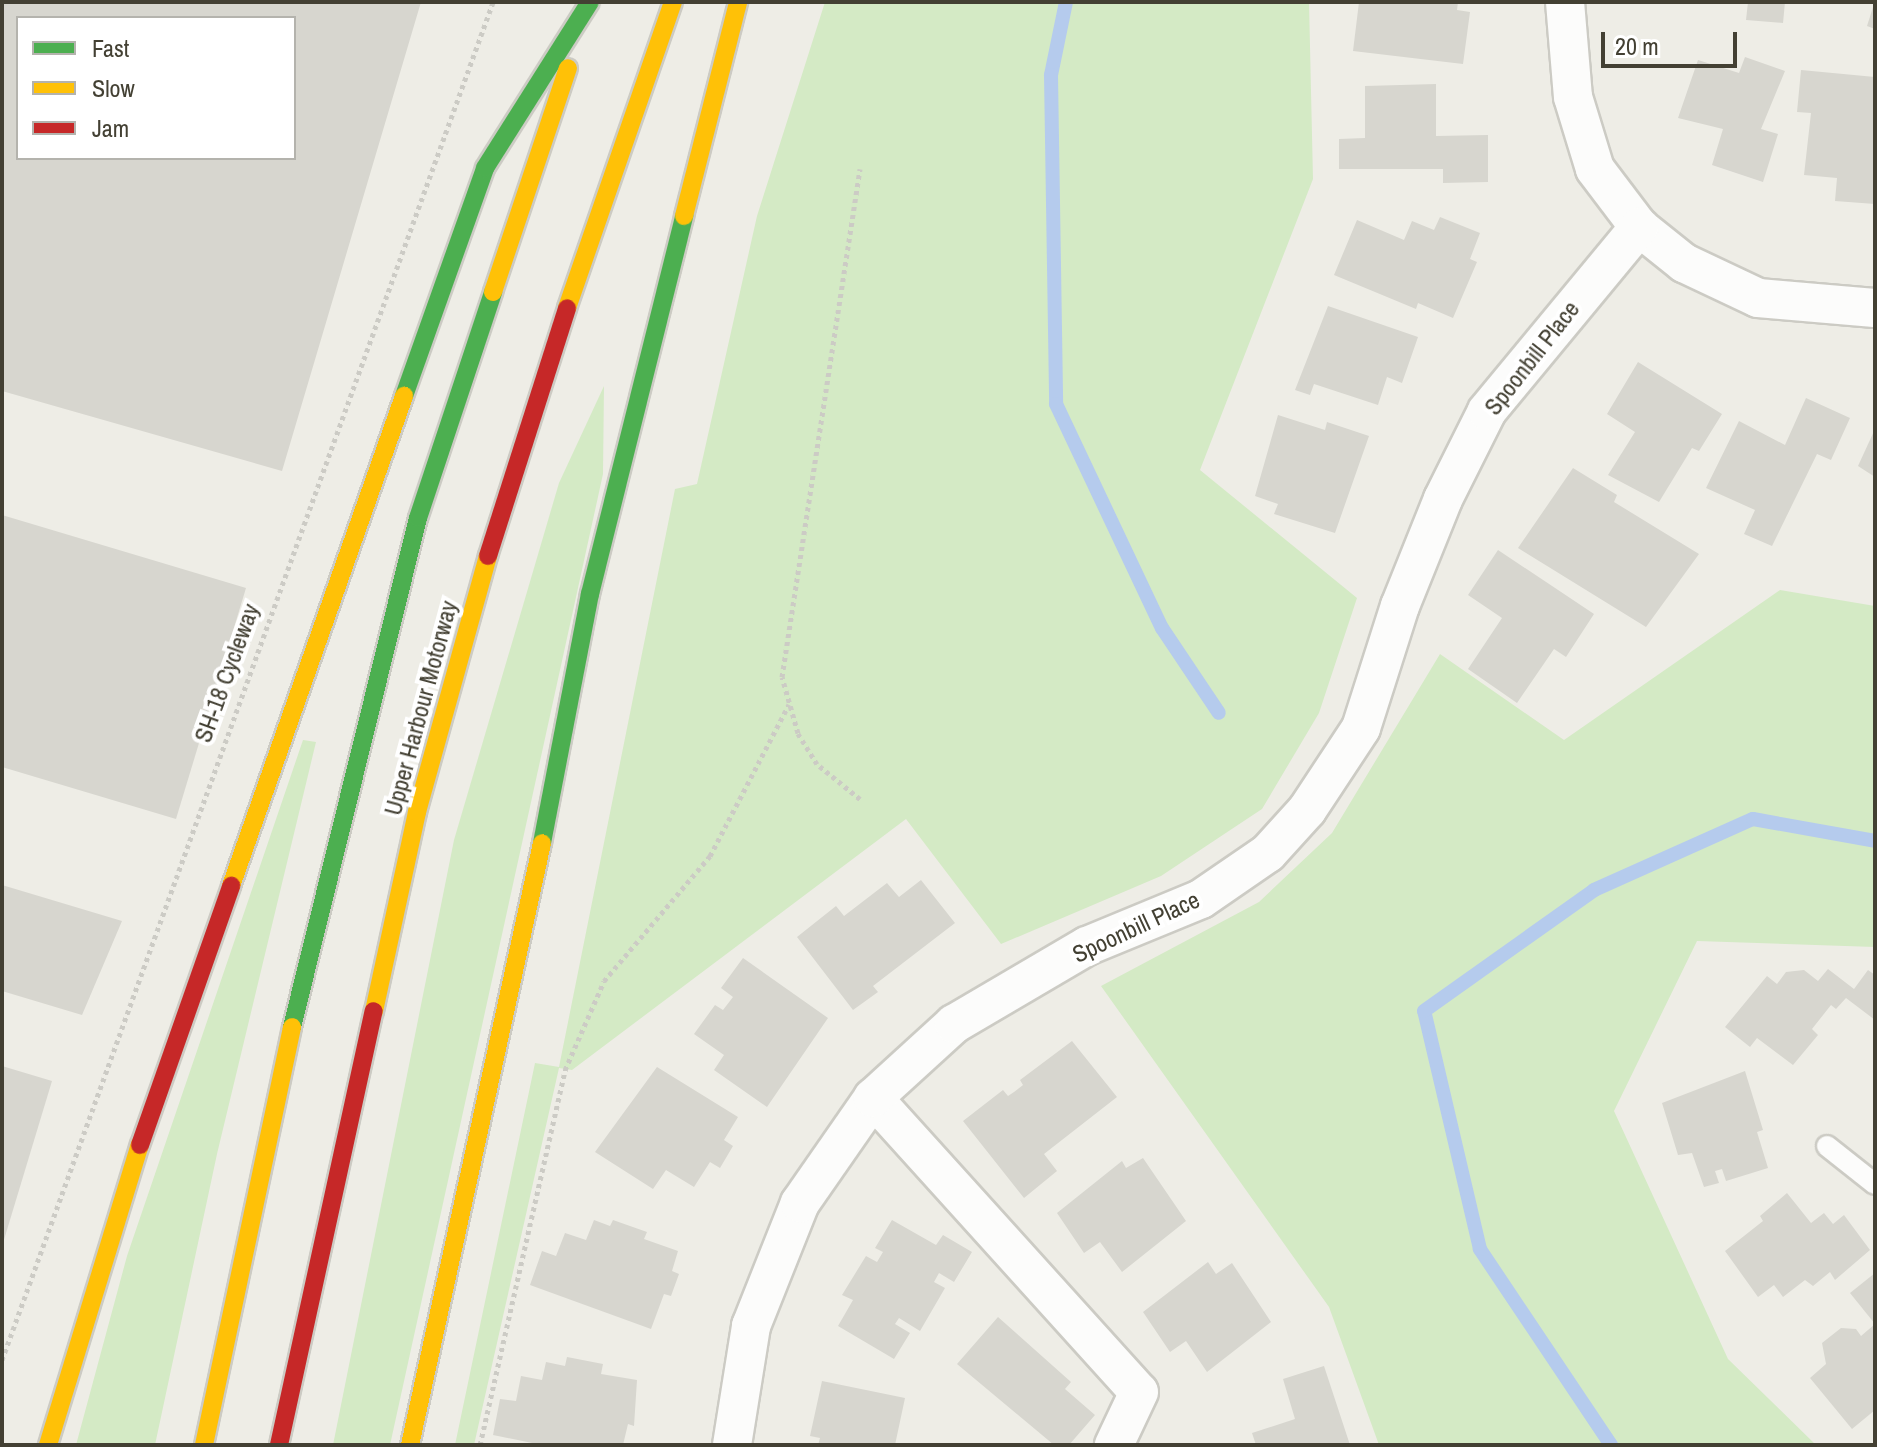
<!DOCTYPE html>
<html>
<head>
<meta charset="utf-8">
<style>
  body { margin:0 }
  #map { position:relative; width:1877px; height:1447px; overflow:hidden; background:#eeede6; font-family:"Archivo Narrow",sans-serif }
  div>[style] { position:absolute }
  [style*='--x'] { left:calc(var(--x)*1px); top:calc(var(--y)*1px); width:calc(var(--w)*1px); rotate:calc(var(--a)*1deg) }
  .green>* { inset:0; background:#d4eac5 }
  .stream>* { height:14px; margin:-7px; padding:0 7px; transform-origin:7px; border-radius:7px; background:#b5cbed }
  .building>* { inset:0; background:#d7d6cf }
  .path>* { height:5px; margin-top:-2.5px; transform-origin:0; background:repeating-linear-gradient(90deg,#cccbc5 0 4px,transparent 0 8px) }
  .roads { filter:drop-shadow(2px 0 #cccbc4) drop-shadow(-2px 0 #cccbc4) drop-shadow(0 2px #cccbc4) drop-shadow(0 -2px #cccbc4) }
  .lane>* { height:20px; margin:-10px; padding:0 10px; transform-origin:10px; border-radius:10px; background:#fcfcfb }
  .street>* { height:38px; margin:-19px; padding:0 19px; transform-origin:19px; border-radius:19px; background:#fcfcfb }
  .fast>* { height:18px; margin:-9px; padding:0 9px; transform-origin:9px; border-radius:9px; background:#4caf50 }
  .slow>* { height:18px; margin:-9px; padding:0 9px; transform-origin:9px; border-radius:9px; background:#ffc107 }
  .jam>* { height:18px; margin:-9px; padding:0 9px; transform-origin:9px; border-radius:9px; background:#c62828 }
  span { translate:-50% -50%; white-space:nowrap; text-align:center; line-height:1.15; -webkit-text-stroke:8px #fff; paint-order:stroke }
  .street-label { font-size:24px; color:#434033 }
  .frame { position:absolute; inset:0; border:4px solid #434033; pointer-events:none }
  .legend { position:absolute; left:16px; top:16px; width:280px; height:144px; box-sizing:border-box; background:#fff; border:2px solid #b4b3ad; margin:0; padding:10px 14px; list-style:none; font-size:24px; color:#434033 }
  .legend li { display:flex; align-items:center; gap:16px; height:40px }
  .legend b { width:40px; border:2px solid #b4b3ad }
  .scale { position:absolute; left:1601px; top:32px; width:136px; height:36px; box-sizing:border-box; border:4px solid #434033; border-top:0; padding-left:10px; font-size:24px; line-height:28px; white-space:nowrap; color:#434033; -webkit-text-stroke:6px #fff; paint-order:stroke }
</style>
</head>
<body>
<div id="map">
  <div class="green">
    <i style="clip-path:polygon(825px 2px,1309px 2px,1313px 179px,1200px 470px,1357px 598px,1319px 713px,1262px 809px,1161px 876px,1001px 944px,906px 819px,572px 1070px,559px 1068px,474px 1445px,455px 1445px,535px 1063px,559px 1067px,675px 489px,697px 484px,757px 216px)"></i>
    <i style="clip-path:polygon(604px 386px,603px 474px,390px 1445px,333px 1445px,454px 840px,559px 483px)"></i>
    <i style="clip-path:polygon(1780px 590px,1875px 606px,1875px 947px,1697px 941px,1614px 1111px,1728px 1359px,1816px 1445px,1379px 1445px,1329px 1307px,1101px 986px,1259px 902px,1332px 833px,1440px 654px,1564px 740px)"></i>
    <i style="clip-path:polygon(303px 740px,316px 742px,217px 1154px,155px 1445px,76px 1445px,127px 1256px)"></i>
  </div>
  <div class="stream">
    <i style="--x:1066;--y:2;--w:75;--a:101.6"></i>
    <i style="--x:1051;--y:75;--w:329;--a:89.1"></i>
    <i style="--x:1056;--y:404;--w:248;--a:64.7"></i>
    <i style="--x:1162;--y:628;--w:102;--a:56.2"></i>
    <i style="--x:1611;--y:1445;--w:236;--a:-123.8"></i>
    <i style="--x:1480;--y:1249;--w:244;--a:-103.2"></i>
    <i style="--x:1424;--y:1011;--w:209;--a:-35.4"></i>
    <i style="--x:1594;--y:890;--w:174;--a:-24.1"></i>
    <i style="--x:1753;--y:819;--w:124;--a:10.2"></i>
  </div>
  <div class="building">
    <i style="clip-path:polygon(evenodd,2px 2px,421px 2px,282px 471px,2px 391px,2px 2px,18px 18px,294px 18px,294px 158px,18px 158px,18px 18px)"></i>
    <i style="clip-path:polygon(1359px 2px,1458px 2px,1457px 10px,1470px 12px,1463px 64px,1353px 51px)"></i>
    <i style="clip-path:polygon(1748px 2px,1785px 2px,1783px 23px,1746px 20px)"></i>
    <i style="clip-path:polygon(1874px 4px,1875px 4px,1875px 29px,1867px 26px)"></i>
    <i style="clip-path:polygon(1745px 57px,1785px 71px,1761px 129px,1778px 134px,1763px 182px,1712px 165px,1723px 129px,1678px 118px,1698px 60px,1739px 73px)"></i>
    <i style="clip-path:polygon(1801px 70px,1875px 77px,1875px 204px,1835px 201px,1837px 178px,1804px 175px,1811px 113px,1797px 112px)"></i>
    <i style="clip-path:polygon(1436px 84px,1436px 136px,1488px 135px,1488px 182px,1443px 183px,1443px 169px,1339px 169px,1339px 139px,1365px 138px,1365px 86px)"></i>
    <i style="clip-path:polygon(1440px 217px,1480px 233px,1470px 259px,1477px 262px,1453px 318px,1418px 303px,1416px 309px,1334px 275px,1357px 220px,1404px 240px,1412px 221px,1434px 230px)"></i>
    <i style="clip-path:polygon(1328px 306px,1418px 337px,1402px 383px,1387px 377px,1378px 405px,1314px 384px,1310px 395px,1295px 390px)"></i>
    <i style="clip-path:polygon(1638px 362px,1722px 414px,1699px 451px,1692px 448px,1659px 502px,1608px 475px,1635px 432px,1607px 414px)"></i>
    <i style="clip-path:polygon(1806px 398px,1850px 418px,1831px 460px,1817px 454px,1772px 546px,1744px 534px,1755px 510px,1706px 488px,1739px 421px,1785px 445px)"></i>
    <i style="clip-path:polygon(1278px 415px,1325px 430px,1327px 422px,1369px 436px,1335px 533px,1274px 514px,1278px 504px,1255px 496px)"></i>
    <i style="clip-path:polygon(1875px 429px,1875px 477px,1858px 466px)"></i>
    <i style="clip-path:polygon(1573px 468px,1617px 495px,1614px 502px,1699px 554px,1646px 627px,1518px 548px)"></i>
    <i style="clip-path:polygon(2px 515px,246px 588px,176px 819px,2px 767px)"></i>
    <i style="clip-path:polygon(1498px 550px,1594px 614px,1566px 657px,1554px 649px,1517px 703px,1468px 669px,1502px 618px,1468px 595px)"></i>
    <i style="clip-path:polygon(921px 880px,955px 923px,873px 986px,878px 992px,853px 1010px,797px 937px,836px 906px,844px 916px,887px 883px,899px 897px)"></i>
    <i style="clip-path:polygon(2px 885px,122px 921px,82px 1015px,2px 991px)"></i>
    <i style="clip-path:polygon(743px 958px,828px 1018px,767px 1107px,714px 1070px,724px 1055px,694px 1034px,715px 1005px,723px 1010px,733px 997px,721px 988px)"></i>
    <i style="clip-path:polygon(1828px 969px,1854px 989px,1868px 970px,1875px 975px,1875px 1020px,1846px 998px,1836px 1009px,1831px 1005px,1812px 1029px,1818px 1035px,1793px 1065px,1757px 1038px,1750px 1047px,1725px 1027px,1767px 976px,1777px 984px,1786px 972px,1804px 970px,1818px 981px)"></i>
    <i style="clip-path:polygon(1072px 1041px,1117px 1097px,1044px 1154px,1057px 1171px,1024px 1198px,963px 1121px,1003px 1090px,1008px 1096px,1014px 1092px,1023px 1085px,1020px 1080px)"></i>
    <i style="clip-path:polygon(2px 1066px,52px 1081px,3px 1243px,2px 1243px)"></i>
    <i style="clip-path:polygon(657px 1067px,738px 1117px,724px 1140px,733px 1146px,720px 1168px,710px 1162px,694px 1187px,666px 1170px,653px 1189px,595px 1152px)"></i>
    <i style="clip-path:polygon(1745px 1071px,1763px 1130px,1757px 1132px,1768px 1168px,1726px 1181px,1722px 1169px,1715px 1171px,1719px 1183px,1704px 1187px,1692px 1153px,1678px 1155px,1662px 1103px)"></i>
    <i style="clip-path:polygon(1143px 1158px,1186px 1221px,1122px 1272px,1100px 1242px,1084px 1253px,1057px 1213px,1122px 1161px,1126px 1168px)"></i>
    <i style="clip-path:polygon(1787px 1193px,1811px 1223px,1824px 1213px,1833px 1224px,1844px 1215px,1870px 1250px,1835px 1280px,1830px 1272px,1813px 1286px,1805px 1280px,1783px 1297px,1774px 1285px,1758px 1297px,1725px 1251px,1763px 1221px,1760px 1216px)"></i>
    <i style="clip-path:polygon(594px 1220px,610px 1226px,613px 1220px,647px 1232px,644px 1239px,678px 1251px,672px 1271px,679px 1274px,671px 1296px,664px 1294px,651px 1329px,530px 1285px,542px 1251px,556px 1256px,565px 1233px,586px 1240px)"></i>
    <i style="clip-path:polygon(892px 1220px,936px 1245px,943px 1235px,972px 1252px,954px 1282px,939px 1273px,934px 1282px,945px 1288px,920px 1331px,899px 1318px,895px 1324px,910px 1333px,894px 1359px,838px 1326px,853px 1300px,842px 1295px,866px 1256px,877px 1262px,883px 1252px,875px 1248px)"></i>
    <i style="clip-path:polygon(1208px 1262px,1216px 1274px,1232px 1263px,1271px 1322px,1207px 1372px,1186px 1341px,1170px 1352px,1143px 1312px)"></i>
    <i style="clip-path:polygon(1875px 1273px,1875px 1324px,1850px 1293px)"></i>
    <i style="clip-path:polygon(998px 1317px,1071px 1382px,1065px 1389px,1095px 1415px,1069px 1445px,1054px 1445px,957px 1364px)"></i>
    <i style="clip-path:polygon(1875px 1324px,1875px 1410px,1852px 1429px,1810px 1378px,1826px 1364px,1822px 1343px,1841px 1328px,1856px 1329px,1861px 1336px)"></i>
    <i style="clip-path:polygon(567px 1357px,603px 1364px,601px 1374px,637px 1380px,634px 1426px,628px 1424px,623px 1445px,542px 1445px,493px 1435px,500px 1399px,516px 1401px,521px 1376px,542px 1380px,546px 1362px,565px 1366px)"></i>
    <i style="clip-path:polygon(1324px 1366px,1350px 1445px,1256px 1445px,1252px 1433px,1295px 1419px,1283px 1379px)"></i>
    <i style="clip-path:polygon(822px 1381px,905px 1398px,895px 1445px,818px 1445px,820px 1438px,810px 1436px)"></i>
  </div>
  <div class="path">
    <i style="--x:860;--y:799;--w:55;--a:-140.9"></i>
    <i style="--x:817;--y:764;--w:36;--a:-122"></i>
    <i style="--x:798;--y:733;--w:58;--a:-105.9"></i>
    <i style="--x:782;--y:677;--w:514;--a:-81.27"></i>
    <i style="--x:2;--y:1360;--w:1444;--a:-70.12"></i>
    <i style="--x:480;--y:1445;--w:385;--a:-77.2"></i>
    <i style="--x:565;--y:1070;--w:97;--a:-66.3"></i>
    <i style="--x:604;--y:981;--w:164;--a:-49.7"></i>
    <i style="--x:710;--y:856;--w:171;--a:-62.5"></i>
  </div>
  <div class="roads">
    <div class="lane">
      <i style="--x:1827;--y:1146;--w:61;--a:38.4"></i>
    </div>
    <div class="street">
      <i style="--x:1565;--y:2;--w:95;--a:85.2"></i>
      <i style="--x:1573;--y:97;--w:75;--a:73"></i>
      <i style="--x:1595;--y:169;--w:73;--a:52.8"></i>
      <i style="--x:1639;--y:227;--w:58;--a:38.7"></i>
      <i style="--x:1684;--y:263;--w:82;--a:25.3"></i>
      <i style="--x:1758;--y:298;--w:117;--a:4.9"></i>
      <i style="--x:873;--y:1098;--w:396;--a:47.9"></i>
      <i style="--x:1139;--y:1392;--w:59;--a:115.3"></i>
      <i style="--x:732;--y:1445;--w:121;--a:-80.9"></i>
      <i style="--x:751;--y:1326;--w:132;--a:-68.3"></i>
      <i style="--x:800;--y:1203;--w:128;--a:-55.2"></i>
      <i style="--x:873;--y:1098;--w:110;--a:-42.4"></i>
      <i style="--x:954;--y:1024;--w:154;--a:-30.4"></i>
      <i style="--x:1087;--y:946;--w:123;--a:-22.4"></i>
      <i style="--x:1201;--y:899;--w:81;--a:-34.5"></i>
      <i style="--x:1268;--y:853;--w:58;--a:-47.8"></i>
      <i style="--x:1307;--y:810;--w:98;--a:-56.6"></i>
      <i style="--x:1361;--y:728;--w:128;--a:-72.3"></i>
      <i style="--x:1400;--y:606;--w:115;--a:-68.1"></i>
      <i style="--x:1443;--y:499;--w:98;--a:-63.4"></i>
      <i style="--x:1487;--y:411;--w:239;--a:-50.4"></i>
    </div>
    <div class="fast">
      <i style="--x:404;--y:396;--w:242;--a:-70.4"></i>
      <i style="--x:485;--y:168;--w:196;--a:-57.7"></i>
      <i style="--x:542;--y:843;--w:254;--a:-79.1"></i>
      <i style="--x:590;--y:594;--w:390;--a:-76"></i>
      <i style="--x:292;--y:1027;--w:524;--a:-76.1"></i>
      <i style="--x:418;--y:518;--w:238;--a:-71.6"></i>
    </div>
    <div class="slow">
      <i style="--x:684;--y:216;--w:221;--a:-75.8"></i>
      <i style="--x:493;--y:292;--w:236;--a:-71.5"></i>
      <i style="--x:567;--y:308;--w:324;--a:-70.9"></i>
      <i style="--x:231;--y:886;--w:520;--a:-70.55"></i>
      <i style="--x:374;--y:1011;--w:204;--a:-77.8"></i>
      <i style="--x:417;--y:812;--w:266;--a:-74.5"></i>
      <i style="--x:48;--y:1445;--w:314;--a:-73"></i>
      <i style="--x:204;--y:1445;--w:427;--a:-78.1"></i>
      <i style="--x:410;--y:1445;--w:616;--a:-77.63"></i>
    </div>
    <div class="jam">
      <i style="--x:488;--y:556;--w:260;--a:-72.3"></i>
      <i style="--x:140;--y:1145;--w:275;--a:-70.6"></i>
      <i style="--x:279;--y:1445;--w:444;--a:-77.7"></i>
    </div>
  </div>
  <div class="street-label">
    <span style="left:1532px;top:358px;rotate:-52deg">Spoonbill Place</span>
    <span style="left:227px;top:673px;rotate:-70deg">SH-18 Cycleway</span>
    <span style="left:421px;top:708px;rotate:-75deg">Upper Harbour Motorway</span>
    <span style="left:1136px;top:927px;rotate:-25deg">Spoonbill Place</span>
  </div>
  <div class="frame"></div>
  <ul class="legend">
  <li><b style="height:10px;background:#4caf50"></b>Fast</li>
  <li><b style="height:10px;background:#ffc107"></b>Slow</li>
  <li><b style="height:10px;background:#c62828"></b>Jam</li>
  </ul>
  <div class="scale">20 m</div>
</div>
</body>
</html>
